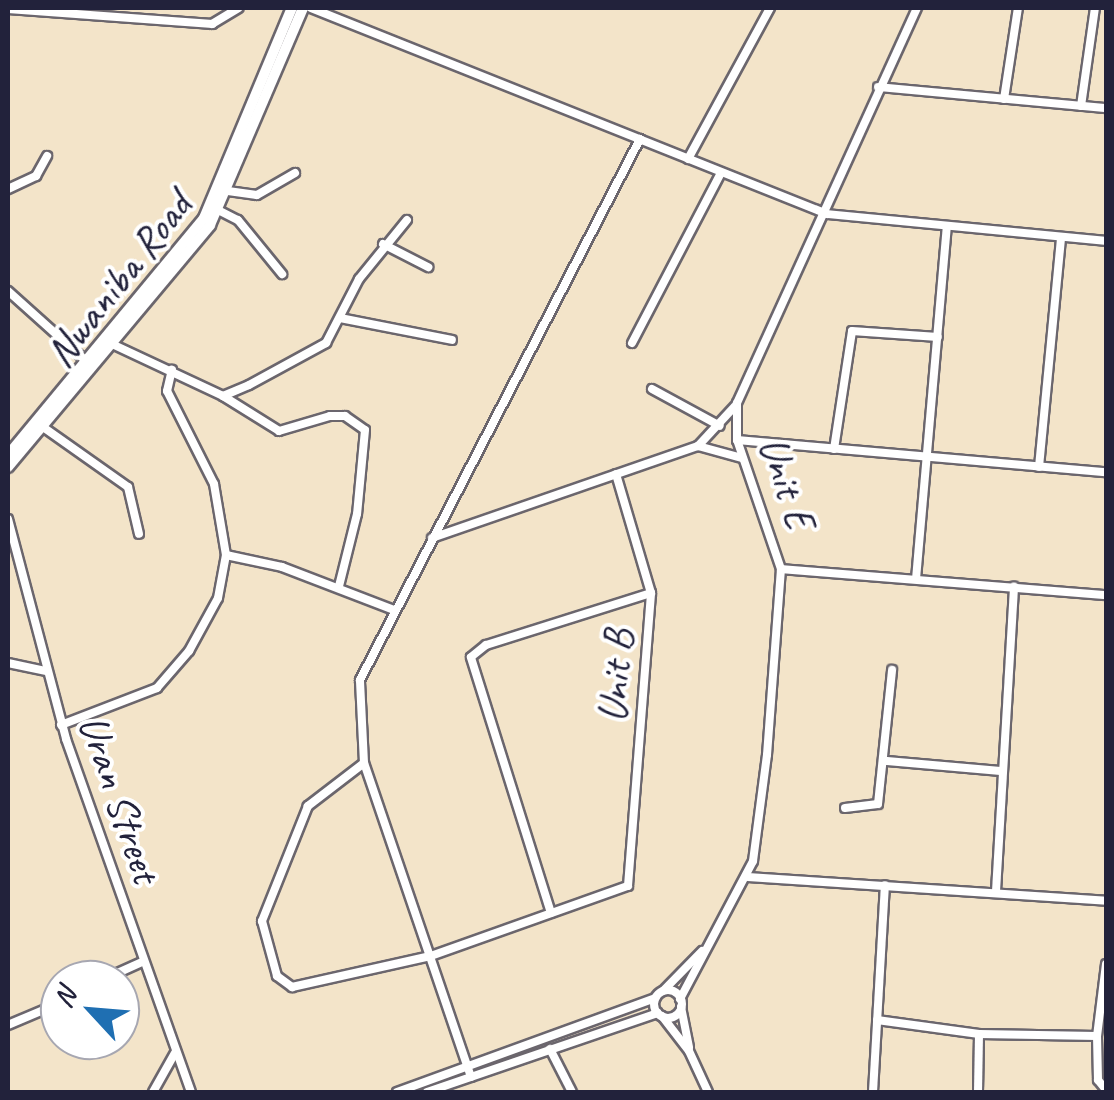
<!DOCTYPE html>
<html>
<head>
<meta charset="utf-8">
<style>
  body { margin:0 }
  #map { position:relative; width:1114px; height:1100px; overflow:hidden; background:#f3e4c9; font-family:Caveat,sans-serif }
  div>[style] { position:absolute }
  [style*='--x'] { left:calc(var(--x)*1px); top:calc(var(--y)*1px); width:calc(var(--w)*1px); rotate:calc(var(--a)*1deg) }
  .roads { filter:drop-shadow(2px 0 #6b666d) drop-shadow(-2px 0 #6b666d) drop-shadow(0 2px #6b666d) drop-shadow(0 -2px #6b666d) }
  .minor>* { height:8px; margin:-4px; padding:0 4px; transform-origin:4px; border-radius:4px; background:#fff }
  .minor>.ring { margin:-4px; padding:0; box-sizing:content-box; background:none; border:8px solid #fff; border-radius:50% }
  .major>* { height:10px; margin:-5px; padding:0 5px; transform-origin:5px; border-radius:5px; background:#fff }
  span { translate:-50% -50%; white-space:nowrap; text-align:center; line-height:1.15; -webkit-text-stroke:8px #fff; paint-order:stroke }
  .street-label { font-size:42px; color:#22223b }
  .frame { position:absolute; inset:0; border:10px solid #22223b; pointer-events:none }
  .north { position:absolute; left:40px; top:960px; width:100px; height:100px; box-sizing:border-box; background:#fff; border:2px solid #a7a7b1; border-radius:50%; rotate:296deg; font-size:28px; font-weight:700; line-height:40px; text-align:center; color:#22223b }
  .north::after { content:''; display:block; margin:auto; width:35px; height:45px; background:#1f6fb2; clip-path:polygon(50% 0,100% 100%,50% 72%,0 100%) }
</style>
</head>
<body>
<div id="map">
  <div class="roads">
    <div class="minor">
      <i style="--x:311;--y:8;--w:556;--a:21.76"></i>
      <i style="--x:827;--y:214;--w:280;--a:5.5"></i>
      <i style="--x:8;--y:9;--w:205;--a:4.2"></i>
      <i style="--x:212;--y:24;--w:31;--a:-31"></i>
      <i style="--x:878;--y:87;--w:229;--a:5.3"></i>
      <i style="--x:1004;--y:99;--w:92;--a:-81.3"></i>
      <i style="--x:1081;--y:106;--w:99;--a:-81.9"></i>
      <i style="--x:688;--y:159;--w:172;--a:-61.5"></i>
      <i style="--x:8;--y:189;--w:31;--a:-25"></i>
      <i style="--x:36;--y:176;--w:23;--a:-61"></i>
      <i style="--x:228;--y:191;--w:29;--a:8"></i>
      <i style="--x:257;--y:195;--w:44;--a:-30.1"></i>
      <i style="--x:218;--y:210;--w:22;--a:27"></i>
      <i style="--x:238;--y:220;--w:70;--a:50.8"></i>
      <i style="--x:383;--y:244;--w:51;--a:27.1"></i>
      <i style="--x:8;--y:291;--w:103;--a:41.9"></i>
      <i style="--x:340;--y:318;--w:114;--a:11.1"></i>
      <i style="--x:632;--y:343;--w:192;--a:-62.4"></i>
      <i style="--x:112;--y:344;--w:123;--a:25.1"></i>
      <i style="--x:223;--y:396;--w:28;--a:-23"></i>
      <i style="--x:249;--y:385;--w:88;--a:-28.6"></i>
      <i style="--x:326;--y:343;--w:72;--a:-62.7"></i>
      <i style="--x:359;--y:279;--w:76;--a:-50.9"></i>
      <i style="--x:652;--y:389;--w:77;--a:28.6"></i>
      <i style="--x:223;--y:396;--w:66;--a:32"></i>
      <i style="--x:279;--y:431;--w:53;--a:-16.4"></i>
      <i style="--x:330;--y:416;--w:15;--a:0"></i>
      <i style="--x:345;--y:416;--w:24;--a:35"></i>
      <i style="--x:365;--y:430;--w:84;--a:95.4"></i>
      <i style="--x:357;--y:514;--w:74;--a:104"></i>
      <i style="--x:43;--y:427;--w:104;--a:35.2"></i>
      <i style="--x:128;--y:487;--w:48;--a:76.8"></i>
      <i style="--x:737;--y:440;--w:370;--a:5"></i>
      <i style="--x:698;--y:446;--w:46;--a:15.3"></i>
      <i style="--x:834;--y:449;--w:119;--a:-81.3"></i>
      <i style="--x:852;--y:331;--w:86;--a:4"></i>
      <i style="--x:1039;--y:467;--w:230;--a:-84.5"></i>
      <i style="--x:8;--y:519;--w:228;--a:75.2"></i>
      <i style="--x:66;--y:739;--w:374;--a:70.5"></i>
      <i style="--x:432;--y:538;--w:281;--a:-19.1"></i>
      <i style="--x:698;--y:446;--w:54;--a:-47.2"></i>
      <i style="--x:226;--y:555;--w:57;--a:12.1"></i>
      <i style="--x:282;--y:567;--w:120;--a:21"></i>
      <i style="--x:781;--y:569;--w:326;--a:4.6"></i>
      <i style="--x:916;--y:579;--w:352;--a:-85"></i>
      <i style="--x:8;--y:663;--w:38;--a:12"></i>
      <i style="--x:61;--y:725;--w:103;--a:-21.1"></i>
      <i style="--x:157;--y:688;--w:49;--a:-49.1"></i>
      <i style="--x:189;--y:651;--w:60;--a:-61.3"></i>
      <i style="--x:218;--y:598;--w:44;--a:-79.5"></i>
      <i style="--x:226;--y:555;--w:72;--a:-99.6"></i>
      <i style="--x:214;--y:484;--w:104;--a:-116.8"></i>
      <i style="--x:167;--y:391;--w:22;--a:-77"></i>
      <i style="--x:887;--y:761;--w:114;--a:5"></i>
      <i style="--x:364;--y:763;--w:71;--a:142.5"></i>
      <i style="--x:308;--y:806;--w:124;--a:111.8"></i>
      <i style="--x:262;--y:921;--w:57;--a:74.7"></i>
      <i style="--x:277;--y:976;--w:19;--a:36"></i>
      <i style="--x:292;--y:987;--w:142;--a:-12.6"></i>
      <i style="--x:431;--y:956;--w:209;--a:-19.6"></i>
      <i style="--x:628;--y:886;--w:294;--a:-85.5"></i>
      <i style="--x:651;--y:593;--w:124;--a:-106.4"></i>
      <i style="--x:845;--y:808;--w:33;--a:-7"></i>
      <i style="--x:878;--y:804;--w:135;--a:-84"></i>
      <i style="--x:748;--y:877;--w:359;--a:3.8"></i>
      <i style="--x:996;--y:891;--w:305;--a:-86.6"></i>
      <i style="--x:551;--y:913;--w:268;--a:-107.4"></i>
      <i style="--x:471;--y:657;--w:19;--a:-39"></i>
      <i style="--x:486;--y:645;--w:173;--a:-17.5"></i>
      <i style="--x:1106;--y:964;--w:73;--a:97.1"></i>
      <i style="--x:1097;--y:1036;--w:44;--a:88.7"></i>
      <i style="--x:1098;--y:1080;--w:13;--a:51"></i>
      <i style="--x:102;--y:980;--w:46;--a:-24.3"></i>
      <i class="ring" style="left:654px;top:990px;width:20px;height:20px"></i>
      <i style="--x:663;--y:991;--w:56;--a:-45.7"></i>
      <i style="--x:680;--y:999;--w:156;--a:-62.1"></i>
      <i style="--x:753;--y:861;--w:107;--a:-82.5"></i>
      <i style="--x:767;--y:755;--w:187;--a:-85.7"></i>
      <i style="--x:781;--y:569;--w:136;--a:-108.8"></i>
      <i style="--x:737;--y:440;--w:37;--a:-90"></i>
      <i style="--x:737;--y:403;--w:434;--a:-65.5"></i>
      <i style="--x:681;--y:1007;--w:41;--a:78.7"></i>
      <i style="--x:662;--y:1016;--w:44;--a:52.4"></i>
      <i style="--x:689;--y:1051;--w:45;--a:65.1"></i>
      <i style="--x:877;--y:1020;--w:103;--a:7.8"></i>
      <i style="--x:979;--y:1034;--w:118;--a:1"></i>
      <i style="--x:8;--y:1025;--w:56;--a:-22.9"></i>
      <i style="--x:550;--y:1049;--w:48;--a:62.9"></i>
      <i style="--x:471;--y:1077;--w:332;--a:-108.8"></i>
      <i style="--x:364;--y:763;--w:83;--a:-92.8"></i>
      <i style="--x:360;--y:680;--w:609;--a:-62.64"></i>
      <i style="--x:153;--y:1092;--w:45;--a:-60.6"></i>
      <i style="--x:397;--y:1092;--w:275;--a:-20"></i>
      <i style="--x:427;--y:1092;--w:244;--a:-18.9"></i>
      <i style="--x:873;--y:1092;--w:207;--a:-86.7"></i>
      <i style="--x:978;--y:1092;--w:58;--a:-89"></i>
    </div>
    <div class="major">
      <i style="--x:8;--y:455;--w:308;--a:-50.4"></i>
      <i style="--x:204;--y:218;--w:228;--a:-67.3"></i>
      <i style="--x:8;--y:467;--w:315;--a:-50.1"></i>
      <i style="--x:210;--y:225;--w:236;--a:-66.8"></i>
    </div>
  </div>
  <div class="street-label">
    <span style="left:119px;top:280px;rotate:-52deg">Nwaniba Road</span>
    <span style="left:786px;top:483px;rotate:71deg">Unit E</span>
    <span style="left:616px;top:676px;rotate:-86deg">Unit B</span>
    <span style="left:119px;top:799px;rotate:71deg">Uran Street</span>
  </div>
  <div class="frame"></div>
  <div class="north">N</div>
</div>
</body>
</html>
